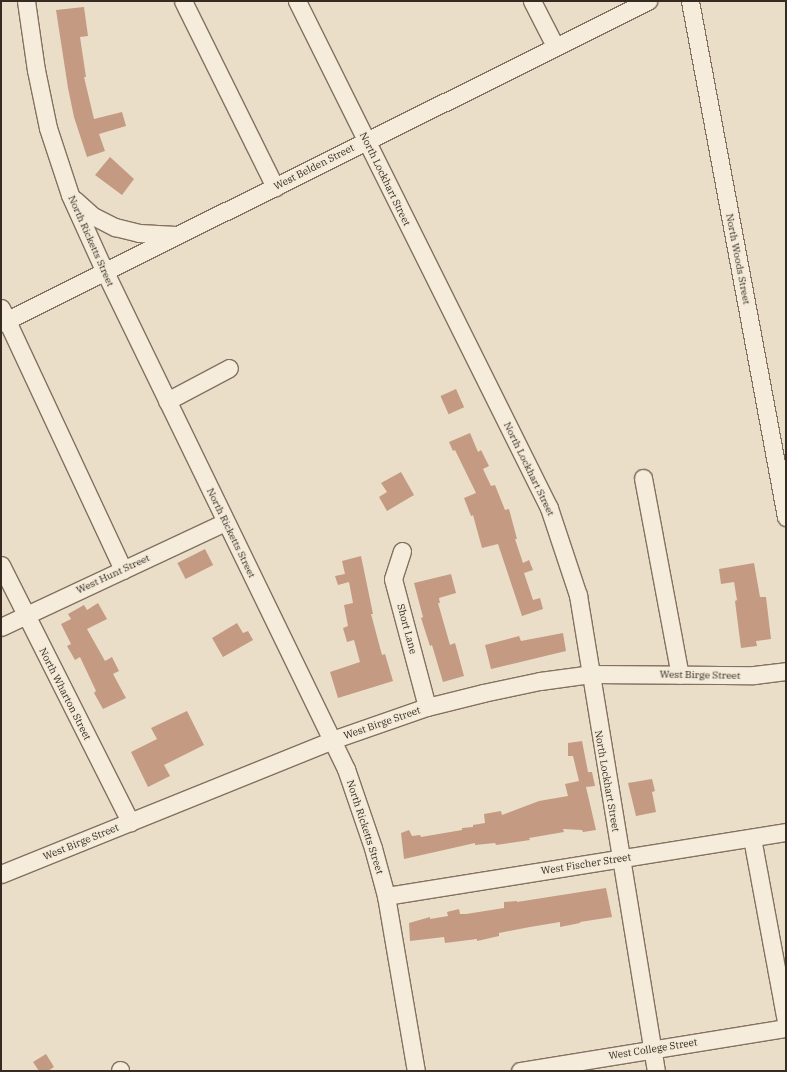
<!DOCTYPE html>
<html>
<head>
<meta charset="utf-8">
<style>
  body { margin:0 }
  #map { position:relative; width:787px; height:1072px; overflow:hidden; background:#eadec8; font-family:"IBM Plex Serif",serif }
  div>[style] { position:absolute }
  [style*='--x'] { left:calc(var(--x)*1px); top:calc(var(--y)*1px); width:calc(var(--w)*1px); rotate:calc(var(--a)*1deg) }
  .building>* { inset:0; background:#c49a82; transform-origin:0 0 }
  .roads { filter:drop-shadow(1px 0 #84715f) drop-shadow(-1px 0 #84715f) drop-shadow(0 1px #84715f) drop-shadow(0 -1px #84715f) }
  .minor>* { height:17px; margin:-8.5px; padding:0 8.5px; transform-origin:8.5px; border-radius:8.5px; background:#f5ecdb }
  span { translate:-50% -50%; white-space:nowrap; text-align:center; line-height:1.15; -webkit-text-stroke:3px #f2e9d7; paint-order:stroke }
  .street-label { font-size:10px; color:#362a21 }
  .frame { position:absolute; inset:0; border:2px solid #362a21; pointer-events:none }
</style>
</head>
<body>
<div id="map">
  <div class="building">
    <i style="clip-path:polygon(84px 7px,88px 36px,80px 37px,86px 77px,84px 77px,94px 119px,122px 112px,126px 126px,99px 134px,105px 151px,87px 157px,74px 117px,68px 88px,56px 10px)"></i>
    <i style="clip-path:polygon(110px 157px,134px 179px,122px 195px,95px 175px)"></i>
    <i style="left:456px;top:389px;width:20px;height:17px;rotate:66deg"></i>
    <i style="clip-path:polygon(470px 433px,478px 452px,481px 450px,489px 466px,483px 469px,491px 486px,495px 485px,505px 510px,509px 509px,517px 539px,515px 539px,523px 563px,529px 560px,533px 570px,524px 573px,533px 600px,540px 598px,543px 609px,522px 616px,498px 544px,482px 548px,473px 515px,471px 516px,464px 498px,476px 493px,455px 450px,453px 451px,449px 442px)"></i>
    <i style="clip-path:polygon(401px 472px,414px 495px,387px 511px,379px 497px,387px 492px,381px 483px)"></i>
    <i style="left:205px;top:549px;width:18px;height:31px;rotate:63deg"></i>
    <i style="clip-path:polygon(361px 556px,373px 614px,371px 614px,382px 655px,385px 654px,393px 681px,338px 698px,330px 672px,360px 662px,354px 640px,347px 642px,343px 628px,348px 626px,344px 605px,353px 603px,349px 582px,338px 585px,335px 576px,345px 574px,342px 561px)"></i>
    <i style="clip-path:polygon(754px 563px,760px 597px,766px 597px,771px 639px,756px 641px,757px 646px,741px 648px,735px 601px,737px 600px,734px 582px,721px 584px,719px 569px)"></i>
    <i style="clip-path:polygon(451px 574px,456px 593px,439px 598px,440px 603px,438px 603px,450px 645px,455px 643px,464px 676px,443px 682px,432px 645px,430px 646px,421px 618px,423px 617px,414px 583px)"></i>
    <i style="clip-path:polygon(98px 603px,107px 619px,87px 629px,105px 661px,112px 657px,119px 671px,113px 674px,126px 698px,103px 709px,94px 693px,96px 691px,80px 657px,75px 660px,67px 646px,71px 644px,61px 624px,71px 619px,68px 614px,84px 605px,87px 610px)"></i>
    <i style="clip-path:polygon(237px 623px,243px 633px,248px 631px,253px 640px,223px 657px,212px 638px)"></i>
    <i style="clip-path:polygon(563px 633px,566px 651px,491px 669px,485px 645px,519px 636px,521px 641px)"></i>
    <i style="clip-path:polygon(187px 711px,204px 745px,164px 765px,170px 776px,148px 787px,131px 752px,157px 739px,151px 728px)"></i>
    <i style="clip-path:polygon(582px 741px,588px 772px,592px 772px,595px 786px,586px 787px,596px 830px,583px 832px,582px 830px,563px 829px,564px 832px,529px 838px,530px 840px,496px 845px,495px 843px,475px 845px,475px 843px,404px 859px,401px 833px,409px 830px,412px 836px,420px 835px,421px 837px,462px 830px,462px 828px,473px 827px,473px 825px,485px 823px,484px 814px,501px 811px,502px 815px,539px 801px,568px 796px,565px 784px,579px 781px,573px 756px,568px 756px,568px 743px)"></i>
    <i style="clip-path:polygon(652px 779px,655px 791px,652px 792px,656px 812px,636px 816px,628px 783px)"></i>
    <i style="clip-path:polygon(606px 888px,612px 917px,580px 922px,580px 923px,560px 927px,560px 922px,530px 927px,499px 933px,499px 936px,477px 941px,477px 939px,445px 943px,444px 937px,410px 941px,409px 923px,430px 917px,430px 919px,448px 916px,447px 912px,459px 909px,460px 914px,466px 914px,504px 908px,504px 902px,517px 901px,517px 902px)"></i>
    <i style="clip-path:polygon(46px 1054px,54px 1067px,48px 1071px,39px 1071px,33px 1062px)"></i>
  </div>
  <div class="roads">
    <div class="minor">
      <i style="--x:26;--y:1;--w:70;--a:81.8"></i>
      <i style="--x:36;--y:70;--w:59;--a:78.3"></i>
      <i style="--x:48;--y:128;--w:71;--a:71.8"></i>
      <i style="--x:70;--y:195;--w:82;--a:65.6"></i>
      <i style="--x:104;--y:270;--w:555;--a:64.13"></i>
      <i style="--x:346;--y:769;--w:83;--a:71.1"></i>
      <i style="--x:373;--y:848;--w:50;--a:74.8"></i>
      <i style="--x:386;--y:896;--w:178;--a:80.3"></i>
      <i style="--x:183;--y:1;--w:208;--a:63.7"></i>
      <i style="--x:297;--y:1;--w:566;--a:63.57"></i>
      <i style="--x:549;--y:508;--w:92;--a:71.6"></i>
      <i style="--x:578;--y:595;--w:482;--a:80.7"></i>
      <i style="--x:532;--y:1;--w:51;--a:62.9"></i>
      <i style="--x:690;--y:1;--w:525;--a:79.46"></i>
      <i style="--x:75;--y:200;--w:24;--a:42"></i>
      <i style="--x:93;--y:216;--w:25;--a:27"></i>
      <i style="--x:115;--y:227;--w:25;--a:14"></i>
      <i style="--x:139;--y:233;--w:37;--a:3"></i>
      <i style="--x:1;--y:308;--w:289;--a:65"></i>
      <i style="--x:1;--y:323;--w:723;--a:-26.46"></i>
      <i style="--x:167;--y:401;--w:70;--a:-28"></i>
      <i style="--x:643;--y:478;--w:200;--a:79.4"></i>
      <i style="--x:402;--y:551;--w:29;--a:108"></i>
      <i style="--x:393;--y:579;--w:132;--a:75.1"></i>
      <i style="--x:1;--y:565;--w:288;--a:63.3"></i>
      <i style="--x:1;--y:627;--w:247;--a:-25.1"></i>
      <i style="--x:752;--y:838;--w:187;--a:79.5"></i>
      <i style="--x:1;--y:874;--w:357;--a:-22"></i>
      <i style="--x:332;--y:740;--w:101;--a:-19.2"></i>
      <i style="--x:427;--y:707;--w:58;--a:-14"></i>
      <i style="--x:483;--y:693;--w:58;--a:-11.9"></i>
      <i style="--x:540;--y:681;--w:51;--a:-7.8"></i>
      <i style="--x:591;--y:674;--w:163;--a:0.4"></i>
      <i style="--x:754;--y:675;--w:32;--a:-7"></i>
      <i style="--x:386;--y:896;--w:405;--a:-9.1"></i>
      <i style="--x:120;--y:1070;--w:1;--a:90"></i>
      <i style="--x:520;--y:1071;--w:269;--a:-9.2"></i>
    </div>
  </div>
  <div class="street-label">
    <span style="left:314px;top:167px;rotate:-27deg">West Belden Street</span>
    <span style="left:385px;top:179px;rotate:64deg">North Lockhart Street</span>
    <span style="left:91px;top:241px;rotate:66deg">North Ricketts Street</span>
    <span style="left:738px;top:259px;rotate:79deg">North Woods Street</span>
    <span style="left:529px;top:469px;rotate:64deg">North Lockhart Street</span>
    <span style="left:231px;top:533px;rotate:64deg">North Ricketts Street</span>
    <span style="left:113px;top:574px;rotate:-25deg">West Hunt Street</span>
    <span style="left:407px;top:629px;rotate:75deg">Short Lane</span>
    <span style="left:700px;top:675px;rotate:1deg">West Birge Street</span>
    <span style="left:65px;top:694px;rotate:63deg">North Wharton Street</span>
    <span style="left:382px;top:723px;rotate:-19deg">West Birge Street</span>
    <span style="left:607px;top:781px;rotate:80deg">North Lockhart Street</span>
    <span style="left:365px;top:827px;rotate:72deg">North Ricketts Street</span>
    <span style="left:81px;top:842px;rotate:-22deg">West Birge Street</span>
    <span style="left:586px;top:864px;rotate:-9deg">West Fischer Street</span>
    <span style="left:653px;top:1049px;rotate:-9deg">West College Street</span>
  </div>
  <div class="frame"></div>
</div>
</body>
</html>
